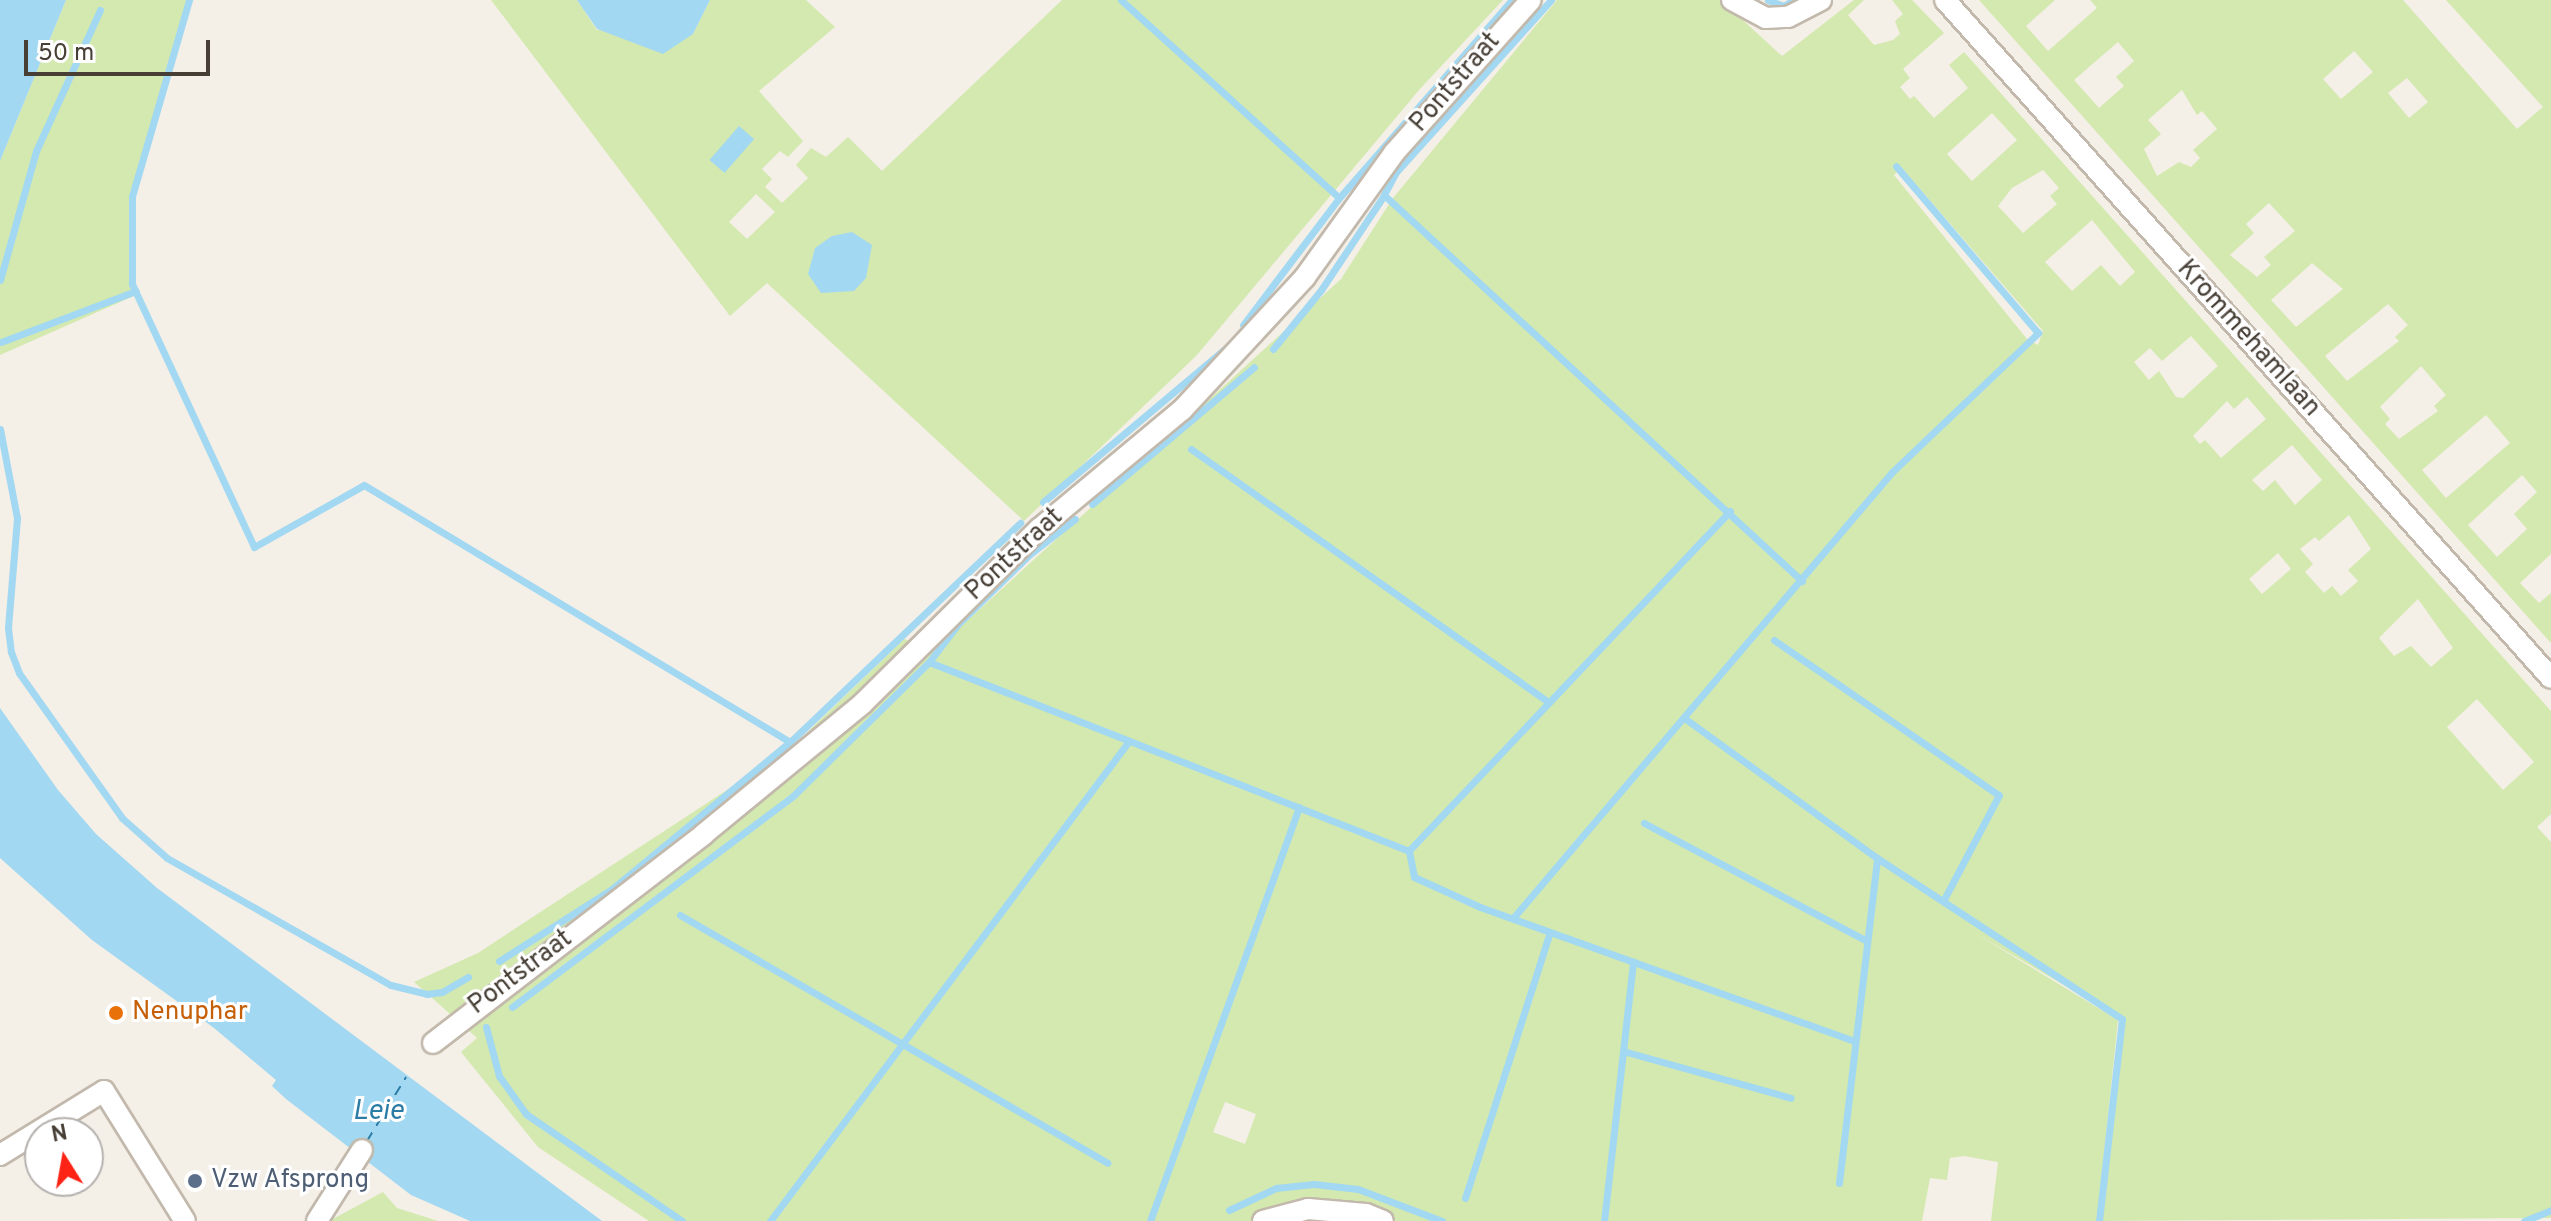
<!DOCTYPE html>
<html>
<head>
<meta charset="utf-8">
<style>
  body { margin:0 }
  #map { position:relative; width:2551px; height:1221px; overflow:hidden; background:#f4efe7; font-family:Overpass,sans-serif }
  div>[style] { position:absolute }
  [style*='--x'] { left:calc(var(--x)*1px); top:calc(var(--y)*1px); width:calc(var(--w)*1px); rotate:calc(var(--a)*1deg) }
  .green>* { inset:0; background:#d4e9af }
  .water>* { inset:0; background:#a2d8f1; transform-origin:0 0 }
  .stream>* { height:7px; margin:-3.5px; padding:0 3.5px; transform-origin:3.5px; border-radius:3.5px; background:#a2d8f1 }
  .ferry>* { height:2px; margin-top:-1px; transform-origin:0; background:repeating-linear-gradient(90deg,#2a7ba5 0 10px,transparent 0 18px) }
  .roads { filter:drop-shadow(2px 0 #c2b9ac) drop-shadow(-2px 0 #c2b9ac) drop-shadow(0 2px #c2b9ac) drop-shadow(0 -2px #c2b9ac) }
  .minor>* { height:20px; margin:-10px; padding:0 10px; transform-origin:10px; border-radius:10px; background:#fff }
  .dots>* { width:22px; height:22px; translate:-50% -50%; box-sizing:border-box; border:4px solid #fff; border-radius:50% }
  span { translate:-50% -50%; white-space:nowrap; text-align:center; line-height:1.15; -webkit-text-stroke:6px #fff; paint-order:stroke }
  .street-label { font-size:26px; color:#473f36 }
  .food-label { font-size:26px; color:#c56008 }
  .left { translate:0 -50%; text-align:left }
  .service-label { font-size:26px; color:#4e5e75 }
  .water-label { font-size:28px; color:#2a7ba5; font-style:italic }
  .north { position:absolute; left:24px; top:1117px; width:80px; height:80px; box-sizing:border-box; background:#fff; border:2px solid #b5b2af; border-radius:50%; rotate:349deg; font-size:22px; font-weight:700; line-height:32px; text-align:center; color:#473f36 }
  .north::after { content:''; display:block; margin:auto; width:28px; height:36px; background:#fd2315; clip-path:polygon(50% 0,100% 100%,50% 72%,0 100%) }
  .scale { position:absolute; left:24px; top:40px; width:186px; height:36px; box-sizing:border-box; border:4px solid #473f36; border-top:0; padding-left:10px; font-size:24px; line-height:28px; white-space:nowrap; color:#473f36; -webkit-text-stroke:6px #fff; paint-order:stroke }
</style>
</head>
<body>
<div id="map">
  <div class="green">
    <i style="clip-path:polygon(66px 0,190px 0,133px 199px,136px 295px,0 355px,0 161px)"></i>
    <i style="clip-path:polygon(evenodd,491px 0,577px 0,597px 30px,693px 34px,710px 0,806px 0,835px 27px,759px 91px,803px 141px,788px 157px,780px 151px,762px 169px,772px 179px,765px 187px,782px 203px,808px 178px,796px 165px,811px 148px,826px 157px,848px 137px,882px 171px,1062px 0,1503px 0,1419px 90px,1197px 355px,1024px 521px,767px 283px,730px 316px,491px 0,756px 194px,775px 212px,747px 239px,729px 222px,756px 194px)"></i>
    <i style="clip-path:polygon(evenodd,1557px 0,1721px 0,1782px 56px,1854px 0,1864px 0,1848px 15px,1874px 45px,1893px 40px,1900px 34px,1895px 21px,1903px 14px,1892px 0,1912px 0,1944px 33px,1903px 69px,1910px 78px,1900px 87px,1910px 99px,1914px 96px,1934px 118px,1968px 88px,1949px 65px,1964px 52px,2551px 711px,2551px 814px,2537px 827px,2551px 842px,2551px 1218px,2099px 1221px,2122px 1019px,1973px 932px,2118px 1020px,2097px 1221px,1991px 1221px,1998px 1162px,1964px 1156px,1950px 1158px,1947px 1180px,1930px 1178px,1922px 1221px,649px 1221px,538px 1147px,461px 1052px,477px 1038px,414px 982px,478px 953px,791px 748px,904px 639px,935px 650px,1341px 279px,1393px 198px,1557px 0,1992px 113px,2017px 140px,1972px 181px,1947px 154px,1992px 113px,1557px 0,1901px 167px,2043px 331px,2038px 345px,2027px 339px,1894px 175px,1901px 167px,1557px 0,2043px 170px,2059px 188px,2050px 196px,2057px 204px,2023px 233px,1998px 206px,2012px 188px,2043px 170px,1557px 0,2092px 220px,2135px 272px,2120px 286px,2101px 265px,2072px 291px,2045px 262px,2092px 220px,1557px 0,2191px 336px,2218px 366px,2183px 398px,2176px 397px,2159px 371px,2149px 380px,2134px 362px,2150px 348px,2162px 361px,2191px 336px,1557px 0,2247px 397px,2266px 419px,2221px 458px,2205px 440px,2200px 444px,2193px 436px,2227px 401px,2234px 409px,2247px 397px,1557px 0,2292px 445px,2322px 480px,2295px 505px,2275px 480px,2263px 491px,2252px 480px,2292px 445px,1557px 0,2349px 515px,2371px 549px,2348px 570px,2358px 581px,2341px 596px,2332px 586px,2324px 593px,2305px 572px,2313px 564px,2300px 549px,2315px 537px,2319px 541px,2349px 515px,1557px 0,2278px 553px,2291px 569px,2262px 594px,2249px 579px,2278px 553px,1557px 0,2418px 599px,2453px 648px,2431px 667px,2411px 646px,2394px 656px,2379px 638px,2418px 599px,1557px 0,2477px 699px,2534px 762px,2503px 790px,2447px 727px,2477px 699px,1557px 0,1225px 1102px,1256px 1114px,1245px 1144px,1213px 1132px,1225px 1102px)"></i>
    <i style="clip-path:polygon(evenodd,1979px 0,2055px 0,2026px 26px,2048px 51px,2097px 8px,2090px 0,2403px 0,2517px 129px,2543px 107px,2446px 0,2551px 0,2551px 554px,2520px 583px,2539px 603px,2551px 593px,2551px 643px,1979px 0,2118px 42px,2134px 61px,2116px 77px,2124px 86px,2099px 108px,2074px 80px,2118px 42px,1979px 0,2354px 51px,2373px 72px,2341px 99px,2323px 79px,2354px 51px,1979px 0,2407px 78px,2428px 102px,2409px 118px,2388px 93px,2407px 78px,1979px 0,2182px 90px,2197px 115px,2202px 111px,2217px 129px,2193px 150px,2200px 158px,2191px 167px,2179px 162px,2157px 176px,2144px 149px,2161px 134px,2148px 120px,2182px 90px,1979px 0,2269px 203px,2295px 231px,2264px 257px,2271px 265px,2257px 277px,2230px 255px,2254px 233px,2246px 224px,2269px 203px,1979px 0,2312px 263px,2343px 289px,2296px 327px,2271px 300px,2312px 263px,1979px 0,2388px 304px,2408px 325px,2395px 337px,2399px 341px,2347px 381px,2325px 356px,2388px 304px,1979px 0,2421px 366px,2446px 395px,2434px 406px,2438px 411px,2399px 439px,2385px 424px,2390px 419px,2380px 407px,2421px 366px,1979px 0,2486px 415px,2510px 443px,2446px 498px,2422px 470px,2486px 415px,1979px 0,2522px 475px,2537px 492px,2514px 514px,2527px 529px,2497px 557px,2468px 525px,2522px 475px)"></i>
    <i style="clip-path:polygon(383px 1192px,397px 1208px,438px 1221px,329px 1221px)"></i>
  </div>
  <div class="water">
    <i style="clip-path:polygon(0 0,66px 0,0 161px)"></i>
    <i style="clip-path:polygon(577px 0,710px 0,693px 34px,663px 54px,597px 29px)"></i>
    <i style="left:739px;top:126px;width:20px;height:45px;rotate:41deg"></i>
    <i style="clip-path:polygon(852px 232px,872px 245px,866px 278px,854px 291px,821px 293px,808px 274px,815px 248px,832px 236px)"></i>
    <i style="clip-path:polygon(0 708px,58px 790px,96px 834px,157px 888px,602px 1221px,470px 1221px,411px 1195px,286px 1099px,272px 1086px,276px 1080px,214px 1028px,92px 940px,0 858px)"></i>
  </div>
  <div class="stream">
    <i style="--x:189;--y:0;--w:204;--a:106.2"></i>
    <i style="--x:132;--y:196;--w:88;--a:90"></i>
    <i style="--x:132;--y:284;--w:290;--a:65.1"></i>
    <i style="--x:254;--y:547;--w:126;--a:-29.4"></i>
    <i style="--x:364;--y:485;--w:498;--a:31.1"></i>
    <i style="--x:790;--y:742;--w:318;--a:-43.6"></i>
    <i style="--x:1121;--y:0;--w:294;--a:42.2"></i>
    <i style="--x:1339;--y:198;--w:159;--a:127.1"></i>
    <i style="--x:1551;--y:0;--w:232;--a:132"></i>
    <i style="--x:1396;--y:172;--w:26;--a:118"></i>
    <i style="--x:1384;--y:195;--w:569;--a:42.72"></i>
    <i style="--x:1768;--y:0;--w:17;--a:21"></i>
    <i style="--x:1784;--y:6;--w:11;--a:-34"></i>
    <i style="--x:1339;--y:198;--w:263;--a:-48.9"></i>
    <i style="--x:0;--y:280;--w:134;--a:-74.4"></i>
    <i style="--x:36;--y:151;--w:155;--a:-65.6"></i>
    <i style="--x:1;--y:342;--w:144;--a:-20.7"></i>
    <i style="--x:1273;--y:349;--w:76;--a:-50.9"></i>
    <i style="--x:1321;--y:290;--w:114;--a:-56.4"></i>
    <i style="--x:0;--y:429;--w:91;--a:79.2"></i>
    <i style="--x:17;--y:518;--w:110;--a:94.7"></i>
    <i style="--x:8;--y:628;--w:24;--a:83"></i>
    <i style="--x:11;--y:652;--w:22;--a:69"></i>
    <i style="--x:19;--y:673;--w:178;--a:54.6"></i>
    <i style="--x:122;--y:818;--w:60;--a:41.6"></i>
    <i style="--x:167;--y:858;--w:257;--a:29.6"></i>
    <i style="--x:391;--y:985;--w:37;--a:14"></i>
    <i style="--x:427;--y:994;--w:15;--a:-8"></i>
    <i style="--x:442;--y:992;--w:30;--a:-30"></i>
    <i style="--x:1191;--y:449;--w:438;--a:35.3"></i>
    <i style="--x:1043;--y:502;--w:238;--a:-40.1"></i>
    <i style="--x:1092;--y:504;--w:212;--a:-40.2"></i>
    <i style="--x:1730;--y:511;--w:468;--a:133.4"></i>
    <i style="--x:1409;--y:851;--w:26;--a:79"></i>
    <i style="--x:1414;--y:877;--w:72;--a:24.4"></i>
    <i style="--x:1480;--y:907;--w:397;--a:19.7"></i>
    <i style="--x:1774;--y:640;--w:273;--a:34.6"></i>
    <i style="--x:1999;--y:795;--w:120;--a:117.8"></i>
    <i style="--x:929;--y:662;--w:48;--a:-52.7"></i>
    <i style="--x:958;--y:624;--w:100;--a:-44.2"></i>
    <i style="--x:1030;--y:554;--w:57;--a:-37.9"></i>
    <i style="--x:1687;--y:720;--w:235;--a:36"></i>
    <i style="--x:1644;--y:823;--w:252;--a:27.9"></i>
    <i style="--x:680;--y:915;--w:494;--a:30.1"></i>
    <i style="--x:1513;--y:918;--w:585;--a:-49.64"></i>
    <i style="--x:1892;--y:472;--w:202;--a:-43.6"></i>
    <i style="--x:2038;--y:333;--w:219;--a:-130.4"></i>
    <i style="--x:499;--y:961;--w:134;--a:-32.5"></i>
    <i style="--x:612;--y:889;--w:231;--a:-39.6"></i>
    <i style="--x:512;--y:1007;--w:351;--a:-36.9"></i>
    <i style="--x:793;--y:796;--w:191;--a:-44.6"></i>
    <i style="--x:929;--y:662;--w:516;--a:21.49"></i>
    <i style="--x:486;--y:1027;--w:51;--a:75.1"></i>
    <i style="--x:499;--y:1076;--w:47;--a:54.6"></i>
    <i style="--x:526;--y:1114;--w:189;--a:34.4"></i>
    <i style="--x:1623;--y:1051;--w:174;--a:15.6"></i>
    <i style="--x:1839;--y:1183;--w:327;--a:-83.3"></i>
    <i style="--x:1877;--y:858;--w:293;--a:33.3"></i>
    <i style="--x:2122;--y:1019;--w:203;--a:96.5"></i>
    <i style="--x:1465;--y:1198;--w:279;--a:-72.3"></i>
    <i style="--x:1229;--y:1210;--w:52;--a:-25.1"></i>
    <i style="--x:1276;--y:1188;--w:38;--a:-6"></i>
    <i style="--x:1314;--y:1184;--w:44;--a:6.5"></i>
    <i style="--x:1358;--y:1189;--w:90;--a:20.9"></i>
    <i style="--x:770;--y:1221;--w:599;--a:-53.21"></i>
    <i style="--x:1150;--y:1221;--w:440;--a:-70.2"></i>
    <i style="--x:1604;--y:1221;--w:261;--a:-83.6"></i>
    <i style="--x:2524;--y:1221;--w:29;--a:-22"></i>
  </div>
  <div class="ferry">
    <i style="--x:367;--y:1141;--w:75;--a:-58.6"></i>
  </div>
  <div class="roads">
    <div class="minor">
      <i style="--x:1732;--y:0;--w:38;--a:28"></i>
      <i style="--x:1766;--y:18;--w:22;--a:-3"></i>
      <i style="--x:1788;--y:17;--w:37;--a:-27"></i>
      <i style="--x:1945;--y:0;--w:909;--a:48.21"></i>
      <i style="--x:433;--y:1043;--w:342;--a:-37.6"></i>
      <i style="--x:704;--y:834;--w:205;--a:-39.4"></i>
      <i style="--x:862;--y:704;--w:249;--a:-44.7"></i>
      <i style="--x:1039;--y:529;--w:186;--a:-39.8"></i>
      <i style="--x:1182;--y:410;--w:181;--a:-47.2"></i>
      <i style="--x:1305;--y:277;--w:153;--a:-54.3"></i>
      <i style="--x:1394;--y:153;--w:205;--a:-48.2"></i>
      <i style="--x:0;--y:1155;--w:122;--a:-31.6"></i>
      <i style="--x:104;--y:1091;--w:153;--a:58.1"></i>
      <i style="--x:317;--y:1221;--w:84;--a:-57.6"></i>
      <i style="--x:1263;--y:1221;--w:47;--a:-14.9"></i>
      <i style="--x:1308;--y:1209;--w:58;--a:4.9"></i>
      <i style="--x:1366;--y:1214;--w:18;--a:22"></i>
    </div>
  </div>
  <div class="dots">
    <i style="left:116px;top:1013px;background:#e8710a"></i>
    <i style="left:195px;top:1181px;background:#5c6f8a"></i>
  </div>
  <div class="street-label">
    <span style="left:1456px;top:83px;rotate:-49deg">Pontstraat</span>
    <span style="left:2248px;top:339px;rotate:48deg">Krommehamlaan</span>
    <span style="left:1015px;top:555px;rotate:-43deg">Pontstraat</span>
    <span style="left:521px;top:973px;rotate:-37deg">Pontstraat</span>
  </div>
  <div class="food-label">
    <span class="left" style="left:132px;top:1013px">Nenuphar</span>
  </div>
  <div class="service-label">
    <span class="left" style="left:211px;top:1181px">Vzw Afsprong</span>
  </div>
  <div class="water-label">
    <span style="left:378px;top:1112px">Leie</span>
  </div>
  <div class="north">N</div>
  <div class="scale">50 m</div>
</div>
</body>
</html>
